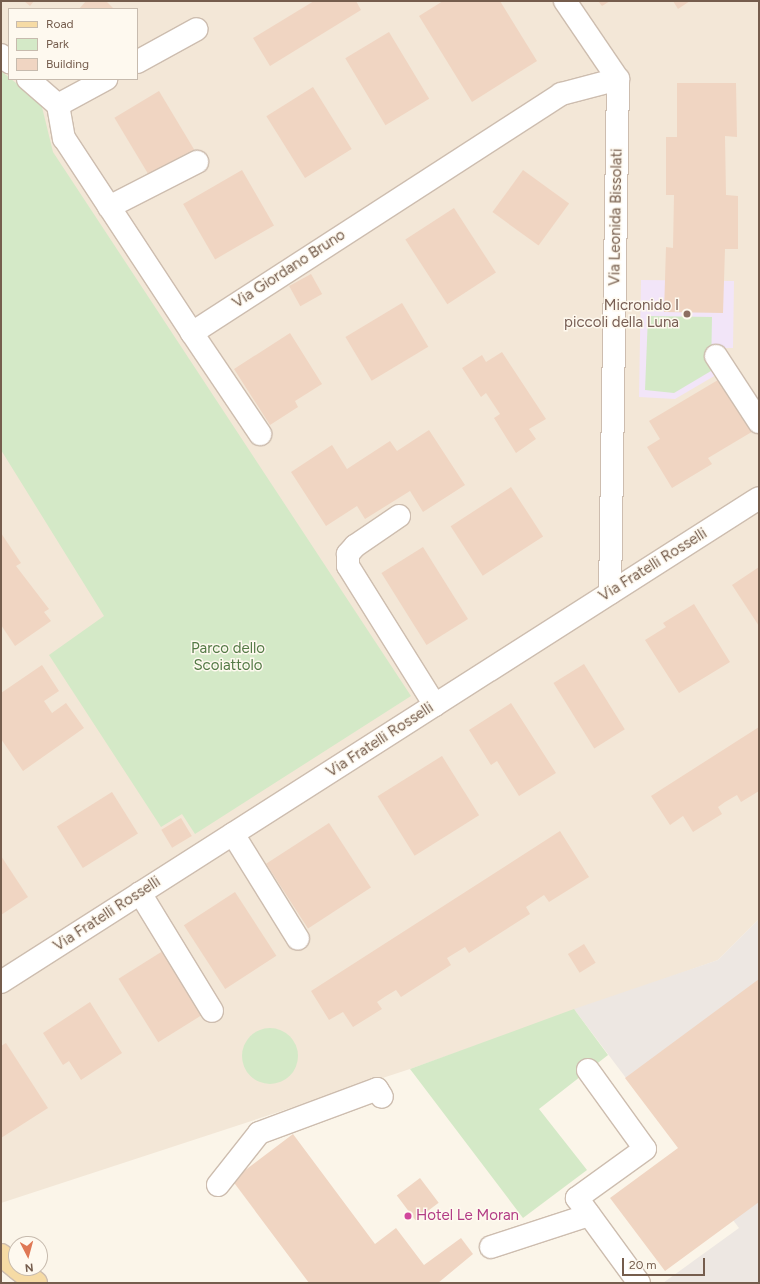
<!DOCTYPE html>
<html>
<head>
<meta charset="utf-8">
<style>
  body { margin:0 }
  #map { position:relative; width:760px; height:1284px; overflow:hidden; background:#fbf5e9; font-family:Figtree,sans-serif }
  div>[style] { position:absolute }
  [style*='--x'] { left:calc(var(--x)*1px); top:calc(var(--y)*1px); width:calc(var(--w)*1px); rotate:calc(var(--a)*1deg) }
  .residential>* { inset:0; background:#f3e7d7 }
  .industrial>* { inset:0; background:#ede7e2 }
  .education>* { inset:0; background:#f2e5f8 }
  .green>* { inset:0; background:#d4e9c7 }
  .round { border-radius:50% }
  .building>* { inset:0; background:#f0d5c2; transform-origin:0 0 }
  .roads { filter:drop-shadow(1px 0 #cdbdaf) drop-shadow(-1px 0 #cdbdaf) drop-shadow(0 1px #cdbdaf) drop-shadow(0 -1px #cdbdaf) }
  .minor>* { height:22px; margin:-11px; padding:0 11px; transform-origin:11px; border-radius:11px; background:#fff }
  .major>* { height:22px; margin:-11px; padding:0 11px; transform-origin:11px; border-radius:11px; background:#f6dba5 }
  .dots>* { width:11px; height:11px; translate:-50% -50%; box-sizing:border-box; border:2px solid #fef9ef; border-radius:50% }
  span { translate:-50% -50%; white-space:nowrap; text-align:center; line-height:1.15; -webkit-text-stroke:3px #fef9ef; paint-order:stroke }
  .street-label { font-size:15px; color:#755d4d }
  .education-label { font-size:15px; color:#785e54 }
  .right { translate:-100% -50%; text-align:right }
  .park-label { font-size:15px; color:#547a46 }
  .hotel-label { font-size:15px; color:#b23c85 }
  .left { translate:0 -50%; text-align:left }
  .frame { position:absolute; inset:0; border:2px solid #755d4d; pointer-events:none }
  .legend { position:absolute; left:8px; top:8px; width:130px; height:72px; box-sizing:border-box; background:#fef9ef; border:1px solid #c7bbae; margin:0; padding:5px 7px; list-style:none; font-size:12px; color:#755d4d }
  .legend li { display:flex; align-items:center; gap:8px; height:20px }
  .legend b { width:20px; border:1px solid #c7bbae }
  .north { position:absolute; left:8px; top:1236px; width:40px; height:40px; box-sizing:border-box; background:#fef9ef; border:1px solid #c7bbae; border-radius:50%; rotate:174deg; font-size:11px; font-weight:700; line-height:16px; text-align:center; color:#755d4d }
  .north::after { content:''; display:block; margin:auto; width:14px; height:18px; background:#df7855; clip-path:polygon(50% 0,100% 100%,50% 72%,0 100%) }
  .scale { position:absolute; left:622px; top:1258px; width:83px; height:18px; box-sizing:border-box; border:2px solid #755d4d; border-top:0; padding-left:5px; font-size:12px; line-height:14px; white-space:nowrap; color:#755d4d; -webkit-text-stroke:3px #fef9ef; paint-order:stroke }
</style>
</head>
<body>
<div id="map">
  <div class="residential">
    <i style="clip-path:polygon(evenodd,1px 1px,759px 1px,759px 919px,718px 960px,410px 1069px,1px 1203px,1px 1px,9px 9px,137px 9px,137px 79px,9px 79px,9px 9px)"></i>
  </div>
  <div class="industrial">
    <i style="clip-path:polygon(759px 919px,759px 1283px,663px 1283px,739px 1228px,574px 1009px,718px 960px)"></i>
  </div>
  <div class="education">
    <i style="clip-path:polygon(641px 280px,734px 281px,733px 348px,716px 348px,716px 375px,675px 399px,639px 397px)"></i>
  </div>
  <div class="green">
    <i style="clip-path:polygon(1px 71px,41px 103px,53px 152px,411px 696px,195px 834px,182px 814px,161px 827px,49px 655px,104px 616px,1px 450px)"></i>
    <i style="clip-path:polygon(648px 316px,712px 317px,711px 371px,674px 393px,645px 390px)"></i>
    <i style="clip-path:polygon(574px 1009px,608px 1055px,539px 1109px,587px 1170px,523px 1218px,410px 1069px)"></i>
    <i class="round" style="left:242px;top:1028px;width:56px;height:56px"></i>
  </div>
  <div class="building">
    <i style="clip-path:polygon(24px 1px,34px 1px,30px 6px)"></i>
    <i style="clip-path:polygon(86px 1px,106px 1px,114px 9px,79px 9px)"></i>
    <i style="clip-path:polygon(314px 1px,356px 1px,361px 10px,270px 66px,253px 38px)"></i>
    <i style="clip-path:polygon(443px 1px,500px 1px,537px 61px,472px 102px,419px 16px)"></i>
    <i style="clip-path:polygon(598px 1px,610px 1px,602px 6px)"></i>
    <i style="clip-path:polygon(673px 1px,690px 1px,678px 9px)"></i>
    <i style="left:389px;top:32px;width:78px;height:51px;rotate:59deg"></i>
    <i style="clip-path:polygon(677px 83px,736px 83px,737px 137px,725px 136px,726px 195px,738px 196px,738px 249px,725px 249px,723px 313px,664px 312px,666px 247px,673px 248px,674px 195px,666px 195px,666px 137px,677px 137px)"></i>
    <i style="left:313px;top:87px;width:73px;height:55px;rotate:58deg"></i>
    <i style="left:159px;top:91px;width:74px;height:52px;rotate:59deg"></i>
    <i style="left:242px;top:170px;width:64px;height:68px;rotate:60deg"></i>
    <i style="left:523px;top:170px;width:57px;height:52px;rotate:36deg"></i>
    <i style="left:454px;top:208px;width:77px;height:58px;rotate:57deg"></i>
    <i style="left:311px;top:274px;width:23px;height:25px;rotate:61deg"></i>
    <i style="left:402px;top:303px;width:51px;height:66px;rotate:59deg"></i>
    <i style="clip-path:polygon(290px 333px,322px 384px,295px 401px,298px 407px,270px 425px,234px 369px)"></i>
    <i style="clip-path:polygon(502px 352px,546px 419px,529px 429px,536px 439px,516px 453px,494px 418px,500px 414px,486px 393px,481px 397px,462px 368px,482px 355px,486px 362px)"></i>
    <i style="clip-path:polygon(723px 377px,755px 430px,708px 458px,712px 464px,672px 488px,647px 447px,660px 439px,649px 421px)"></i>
    <i style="clip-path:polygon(429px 430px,465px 485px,423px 512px,410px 491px,365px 519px,357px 506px,326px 526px,291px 472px,332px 445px,347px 469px,390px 441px,397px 451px)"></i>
    <i style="left:511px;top:487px;width:59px;height:72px;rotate:57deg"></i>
    <i style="clip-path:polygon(1px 533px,21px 563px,16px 566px,49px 609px,44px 612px,51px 621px,15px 646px,1px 625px)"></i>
    <i style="left:423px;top:547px;width:85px;height:49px;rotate:58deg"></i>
    <i style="clip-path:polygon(759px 567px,759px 626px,732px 585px)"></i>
    <i style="clip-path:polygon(694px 604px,730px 662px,679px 693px,645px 640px,666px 627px,663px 623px)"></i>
    <i style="left:584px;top:664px;width:77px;height:36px;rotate:58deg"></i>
    <i style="clip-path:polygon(42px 665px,59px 691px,44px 701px,52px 713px,66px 703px,84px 728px,23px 771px,1px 739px,1px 693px)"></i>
    <i style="clip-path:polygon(511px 703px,556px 773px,519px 796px,497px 761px,491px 765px,469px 730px)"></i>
    <i style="clip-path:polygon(759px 727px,759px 791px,741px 802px,737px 795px,725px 802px,718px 807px,722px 814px,693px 832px,683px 816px,670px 825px,651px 796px)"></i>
    <i style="left:442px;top:756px;width:70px;height:76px;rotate:58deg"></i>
    <i style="left:112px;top:792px;width:49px;height:65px;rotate:58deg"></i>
    <i style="left:181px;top:818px;width:21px;height:23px;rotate:59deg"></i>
    <i style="left:329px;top:823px;width:77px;height:75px;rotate:57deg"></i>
    <i style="clip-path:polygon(560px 831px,589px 877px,549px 902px,544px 895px,526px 907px,530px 914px,469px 953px,465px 947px,447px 958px,451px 965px,401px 997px,396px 990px,386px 996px,377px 1002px,382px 1009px,353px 1027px,343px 1012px,329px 1020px,311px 991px)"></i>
    <i style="clip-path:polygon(1px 856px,28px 897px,1px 915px)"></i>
    <i style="left:235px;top:892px;width:76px;height:61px;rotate:57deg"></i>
    <i style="left:584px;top:944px;width:22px;height:19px;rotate:58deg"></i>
    <i style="left:166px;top:949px;width:75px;height:56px;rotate:58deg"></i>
    <i style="clip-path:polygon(759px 979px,759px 1202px,665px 1271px,610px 1198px,678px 1148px,625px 1078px)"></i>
    <i style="clip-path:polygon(90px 1002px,122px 1053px,81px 1080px,69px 1061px,63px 1065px,43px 1033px)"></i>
    <i style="clip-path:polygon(6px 1043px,48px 1108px,1px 1138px,1px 1046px)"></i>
    <i style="clip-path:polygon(293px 1134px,375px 1244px,396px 1228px,424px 1265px,461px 1238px,473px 1254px,438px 1283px,309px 1283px,232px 1180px)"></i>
    <i style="left:420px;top:1178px;width:31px;height:29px;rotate:53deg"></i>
  </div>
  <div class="roads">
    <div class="minor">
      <i style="--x:565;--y:1;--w:94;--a:55.8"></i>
      <i style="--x:618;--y:79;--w:514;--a:90.89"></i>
      <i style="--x:1;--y:55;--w:11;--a:41"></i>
      <i style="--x:137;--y:62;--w:68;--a:-28.8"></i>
      <i style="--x:28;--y:79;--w:40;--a:41"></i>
      <i style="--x:58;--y:105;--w:34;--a:80"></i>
      <i style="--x:64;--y:138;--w:233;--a:56.7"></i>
      <i style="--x:192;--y:333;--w:440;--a:-32.9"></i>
      <i style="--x:561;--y:94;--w:59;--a:-14.7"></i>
      <i style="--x:58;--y:105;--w:55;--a:-28.4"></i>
      <i style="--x:109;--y:207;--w:99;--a:-27.1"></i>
      <i style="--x:192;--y:333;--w:122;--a:56"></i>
      <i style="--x:716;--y:356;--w:79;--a:56.9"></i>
      <i style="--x:399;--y:516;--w:53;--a:145.7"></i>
      <i style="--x:355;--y:546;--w:11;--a:131"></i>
      <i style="--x:348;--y:554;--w:12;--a:90"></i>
      <i style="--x:348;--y:566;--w:164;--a:58"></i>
      <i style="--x:233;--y:834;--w:123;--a:58.2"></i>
      <i style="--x:140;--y:893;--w:138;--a:58.6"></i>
      <i style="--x:1;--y:982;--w:899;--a:-32.56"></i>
      <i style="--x:588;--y:1070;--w:97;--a:54.2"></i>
      <i style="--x:645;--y:1149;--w:84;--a:144.2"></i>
      <i style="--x:577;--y:1198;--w:105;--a:53.9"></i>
      <i style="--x:218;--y:1185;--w:66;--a:-51.7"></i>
      <i style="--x:259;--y:1133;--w:126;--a:-20.4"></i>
      <i style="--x:377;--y:1089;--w:9;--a:58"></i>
      <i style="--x:491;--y:1247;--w:103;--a:-18.1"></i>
    </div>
    <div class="major">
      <i style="--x:1;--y:1255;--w:19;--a:39"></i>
      <i style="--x:17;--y:1268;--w:24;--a:38"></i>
    </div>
  </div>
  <div class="dots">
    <i style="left:687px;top:314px;background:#8d6e63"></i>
    <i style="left:408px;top:1216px;background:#d1479c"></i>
  </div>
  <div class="street-label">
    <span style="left:616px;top:217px;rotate:-89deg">Via Leonida Bissolati</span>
    <span style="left:289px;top:269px;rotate:-33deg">Via Giordano Bruno</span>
    <span style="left:653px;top:565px;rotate:-32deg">Via Fratelli Rosselli</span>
    <span style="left:380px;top:740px;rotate:-33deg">Via Fratelli Rosselli</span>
    <span style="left:107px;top:914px;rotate:-33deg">Via Fratelli Rosselli</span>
  </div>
  <div class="education-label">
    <span class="right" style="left:679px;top:314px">Micronido I<br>piccoli della Luna</span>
  </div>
  <div class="park-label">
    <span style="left:228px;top:657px">Parco dello<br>Scoiattolo</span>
  </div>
  <div class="hotel-label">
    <span class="left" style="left:416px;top:1216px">Hotel Le Moran</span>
  </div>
  <div class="frame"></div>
  <ul class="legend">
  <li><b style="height:5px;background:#f6dba5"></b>Road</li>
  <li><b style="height:11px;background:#d4e9c7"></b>Park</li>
  <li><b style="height:11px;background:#f0d5c2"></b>Building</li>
  </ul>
  <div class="north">N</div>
  <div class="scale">20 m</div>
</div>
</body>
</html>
